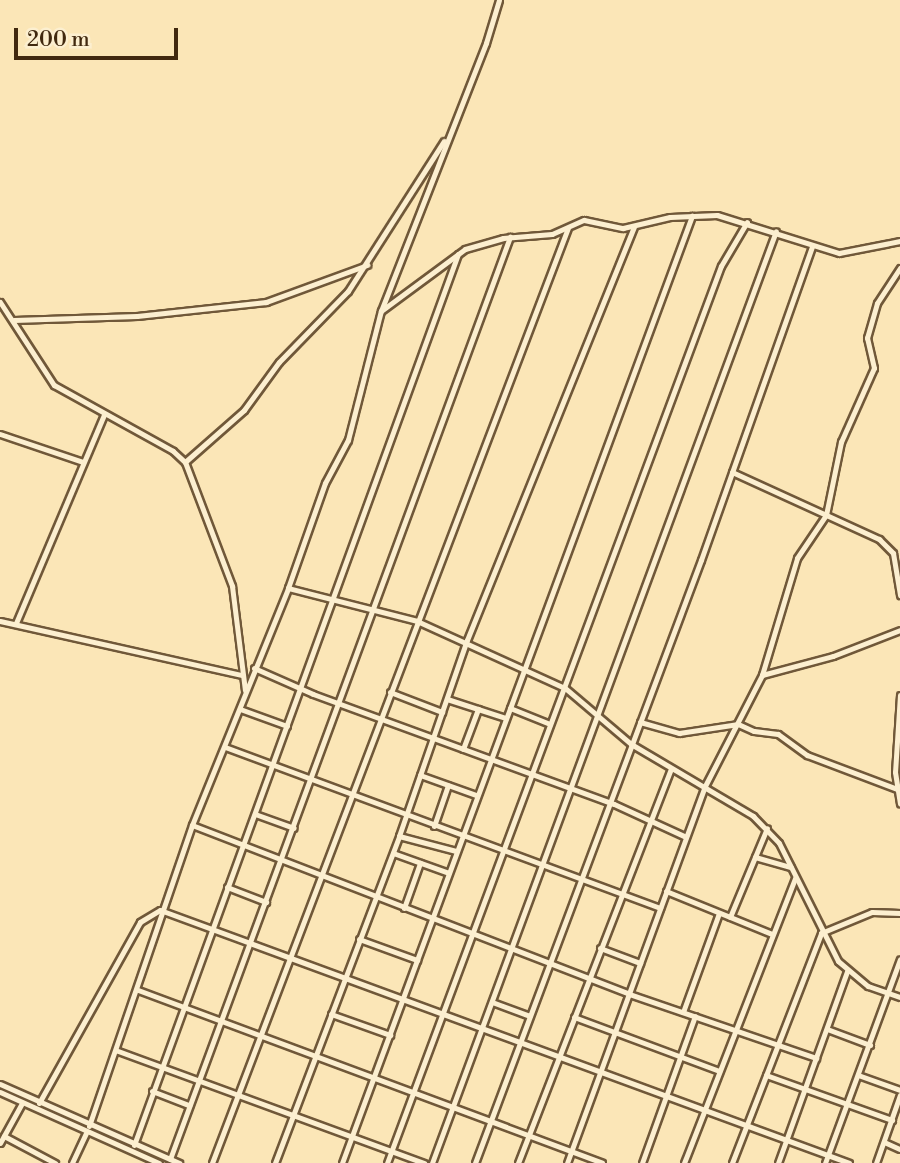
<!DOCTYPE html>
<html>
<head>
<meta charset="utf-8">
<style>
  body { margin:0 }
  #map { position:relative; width:900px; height:1163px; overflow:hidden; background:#fbe6b7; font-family:"Libre Bodoni",serif }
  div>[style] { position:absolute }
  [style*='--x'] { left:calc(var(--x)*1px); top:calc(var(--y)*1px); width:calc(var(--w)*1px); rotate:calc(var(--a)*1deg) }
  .roads { filter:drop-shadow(2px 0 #705839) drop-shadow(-2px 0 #705839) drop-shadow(0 2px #705839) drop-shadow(0 -2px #705839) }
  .minor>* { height:5px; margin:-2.5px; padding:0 2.5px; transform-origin:2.5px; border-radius:2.5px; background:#fcefd0 }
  span { translate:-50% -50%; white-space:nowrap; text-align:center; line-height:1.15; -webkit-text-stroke:5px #fcefd0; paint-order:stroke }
  .scale { position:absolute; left:14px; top:28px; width:164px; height:32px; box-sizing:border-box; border:4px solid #41290f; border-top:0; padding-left:9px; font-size:21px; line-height:24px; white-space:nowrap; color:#41290f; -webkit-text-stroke:5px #fcefd0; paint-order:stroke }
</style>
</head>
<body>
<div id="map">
  <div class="roads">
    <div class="minor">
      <i style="--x:0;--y:302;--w:99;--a:57"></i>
      <i style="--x:54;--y:385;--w:136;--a:29"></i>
      <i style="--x:173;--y:451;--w:16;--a:43"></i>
      <i style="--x:185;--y:462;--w:133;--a:69.2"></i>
      <i style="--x:232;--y:586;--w:105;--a:82.9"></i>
      <i style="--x:381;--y:311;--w:288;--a:-68.6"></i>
      <i style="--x:486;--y:43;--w:45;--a:-73.2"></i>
      <i style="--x:14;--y:320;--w:123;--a:-1.9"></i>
      <i style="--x:137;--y:316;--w:130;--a:-6.2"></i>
      <i style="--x:266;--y:302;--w:108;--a:-20.1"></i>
      <i style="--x:0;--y:434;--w:88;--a:18.6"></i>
      <i style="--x:185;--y:462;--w:79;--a:-41.4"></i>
      <i style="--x:244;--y:410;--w:59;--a:-53.9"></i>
      <i style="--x:279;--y:362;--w:99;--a:-45.8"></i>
      <i style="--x:348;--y:291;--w:178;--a:-57.4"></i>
      <i style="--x:732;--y:472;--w:162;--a:24.5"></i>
      <i style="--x:879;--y:539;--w:20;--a:45"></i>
      <i style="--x:893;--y:553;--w:43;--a:80.5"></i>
      <i style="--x:288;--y:588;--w:133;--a:14.3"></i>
      <i style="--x:417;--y:621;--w:162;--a:24.4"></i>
      <i style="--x:565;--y:688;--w:87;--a:40.3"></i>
      <i style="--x:631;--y:744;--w:142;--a:30.5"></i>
      <i style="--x:753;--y:816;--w:37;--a:46"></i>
      <i style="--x:779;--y:843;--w:132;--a:63.4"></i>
      <i style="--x:838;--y:961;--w:39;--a:40"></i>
      <i style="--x:868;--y:986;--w:34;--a:19"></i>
      <i style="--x:0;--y:621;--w:248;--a:12.6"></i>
      <i style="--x:16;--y:623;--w:226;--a:-67.1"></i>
      <i style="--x:254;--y:668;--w:64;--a:23.8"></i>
      <i style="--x:313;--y:694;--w:320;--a:20.1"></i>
      <i style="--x:614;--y:804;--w:79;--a:24.6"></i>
      <i style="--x:762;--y:675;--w:122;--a:-73.3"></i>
      <i style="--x:797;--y:558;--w:52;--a:-56"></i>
      <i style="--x:826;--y:515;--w:75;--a:-78.4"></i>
      <i style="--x:841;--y:442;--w:81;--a:-66"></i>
      <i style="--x:874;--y:368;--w:31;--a:-103"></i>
      <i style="--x:867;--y:338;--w:36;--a:-74"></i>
      <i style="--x:877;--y:303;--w:42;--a:-56.7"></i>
      <i style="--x:390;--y:692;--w:56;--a:21"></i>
      <i style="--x:900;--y:695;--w:77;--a:93.7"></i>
      <i style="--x:895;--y:772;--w:32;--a:81"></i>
      <i style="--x:447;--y:699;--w:62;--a:17.9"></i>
      <i style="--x:510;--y:708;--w:43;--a:21.8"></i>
      <i style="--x:240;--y:709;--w:50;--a:19.9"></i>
      <i style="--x:640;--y:722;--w:41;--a:15.8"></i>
      <i style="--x:679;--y:733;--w:60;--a:-8.7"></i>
      <i style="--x:738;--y:724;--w:17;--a:24"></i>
      <i style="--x:754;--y:731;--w:24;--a:7"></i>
      <i style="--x:778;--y:734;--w:36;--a:36"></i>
      <i style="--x:807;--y:755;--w:96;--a:20.7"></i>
      <i style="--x:225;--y:747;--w:464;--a:20.3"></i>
      <i style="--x:463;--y:749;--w:43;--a:-69.4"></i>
      <i style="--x:420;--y:775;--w:59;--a:19.7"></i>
      <i style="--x:255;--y:814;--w:41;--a:19.7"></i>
      <i style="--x:192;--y:825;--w:469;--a:21.1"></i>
      <i style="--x:629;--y:994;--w:198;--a:18.9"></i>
      <i style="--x:434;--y:826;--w:43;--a:-71.1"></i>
      <i style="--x:399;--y:836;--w:59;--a:14.7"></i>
      <i style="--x:393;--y:853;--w:59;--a:19.7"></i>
      <i style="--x:755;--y:857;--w:37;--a:16"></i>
      <i style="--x:227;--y:887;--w:42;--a:21"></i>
      <i style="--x:666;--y:891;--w:114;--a:22.1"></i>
      <i style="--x:404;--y:908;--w:48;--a:-70.4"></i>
      <i style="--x:730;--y:917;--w:96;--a:-67.4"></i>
      <i style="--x:359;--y:939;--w:62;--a:19.9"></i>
      <i style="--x:600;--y:948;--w:43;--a:20.6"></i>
      <i style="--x:138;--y:990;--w:495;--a:20.4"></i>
      <i style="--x:492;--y:1002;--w:40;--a:20.2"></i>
      <i style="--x:683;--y:1012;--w:105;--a:-70"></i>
      <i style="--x:331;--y:1014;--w:63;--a:19.6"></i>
      <i style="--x:574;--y:1017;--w:155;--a:20.4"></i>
      <i style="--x:827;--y:1029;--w:46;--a:20.4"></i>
      <i style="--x:118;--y:1051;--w:326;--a:20.1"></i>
      <i style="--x:766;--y:1075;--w:134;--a:19.7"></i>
      <i style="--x:858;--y:1075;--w:45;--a:19.7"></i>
      <i style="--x:0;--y:1084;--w:196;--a:23.8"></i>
      <i style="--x:152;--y:1091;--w:40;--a:21"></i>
      <i style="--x:0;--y:1092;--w:174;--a:24.1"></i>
      <i style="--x:39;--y:1103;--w:207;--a:-60.8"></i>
      <i style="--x:140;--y:922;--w:23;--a:-31"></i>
      <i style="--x:160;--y:910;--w:734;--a:20.16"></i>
      <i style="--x:89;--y:1126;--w:318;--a:-71.1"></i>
      <i style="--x:192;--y:825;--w:256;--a:-67.9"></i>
      <i style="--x:288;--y:588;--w:111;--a:-70.6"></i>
      <i style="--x:325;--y:483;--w:49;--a:-61.9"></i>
      <i style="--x:348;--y:440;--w:133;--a:-75.7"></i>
      <i style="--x:381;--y:311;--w:104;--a:-36.4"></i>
      <i style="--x:465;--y:249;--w:40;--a:-16"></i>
      <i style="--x:503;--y:238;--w:49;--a:-4.7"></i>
      <i style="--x:552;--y:234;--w:35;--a:-24"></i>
      <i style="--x:584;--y:220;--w:40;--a:12"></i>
      <i style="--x:623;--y:228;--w:48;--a:-13.2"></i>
      <i style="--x:670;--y:217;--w:47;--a:-2.4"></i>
      <i style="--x:717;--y:215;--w:128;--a:17.3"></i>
      <i style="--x:839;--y:253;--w:62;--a:-11.1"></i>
      <i style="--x:4;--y:1136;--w:58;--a:27.9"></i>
      <i style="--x:884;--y:1142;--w:17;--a:24"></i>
      <i style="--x:0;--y:1143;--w:46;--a:-61.2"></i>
      <i style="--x:134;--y:1145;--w:948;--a:-70.02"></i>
      <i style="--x:170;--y:1159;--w:983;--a:-69.76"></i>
      <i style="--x:72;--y:1163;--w:33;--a:-65"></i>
      <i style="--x:212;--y:1163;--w:1000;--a:-69.16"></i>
      <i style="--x:275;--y:1163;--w:350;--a:-69.2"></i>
      <i style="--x:399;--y:836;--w:207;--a:-70.9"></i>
      <i style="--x:467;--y:640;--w:446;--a:-68"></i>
      <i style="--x:342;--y:1163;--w:1010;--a:-69.72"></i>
      <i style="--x:387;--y:1163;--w:957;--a:-69.58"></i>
      <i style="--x:721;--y:266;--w:51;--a:-59.4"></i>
      <i style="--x:432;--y:1163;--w:993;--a:-69.74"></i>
      <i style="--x:475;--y:1163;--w:644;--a:-69.45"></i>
      <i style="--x:701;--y:560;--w:333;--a:-70.5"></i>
      <i style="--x:518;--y:1163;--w:423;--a:-68.8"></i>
      <i style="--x:567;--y:1163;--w:401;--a:-69.9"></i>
      <i style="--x:705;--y:786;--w:125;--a:-62.8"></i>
      <i style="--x:762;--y:675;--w:73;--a:-15"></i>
      <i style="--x:833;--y:656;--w:72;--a:-21.2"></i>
      <i style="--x:642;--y:1163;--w:156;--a:-70.2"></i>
      <i style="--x:684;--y:1163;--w:306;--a:-68.7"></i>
      <i style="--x:732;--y:1163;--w:247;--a:-68.8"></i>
      <i style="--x:821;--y:933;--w:55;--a:-22.4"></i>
      <i style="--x:872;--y:912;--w:28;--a:2"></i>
      <i style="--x:778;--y:1163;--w:204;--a:-70.2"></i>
      <i style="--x:825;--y:1163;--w:217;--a:-69.8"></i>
      <i style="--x:876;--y:1163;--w:72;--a:-70.6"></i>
    </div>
  </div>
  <div class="scale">200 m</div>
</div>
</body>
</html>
